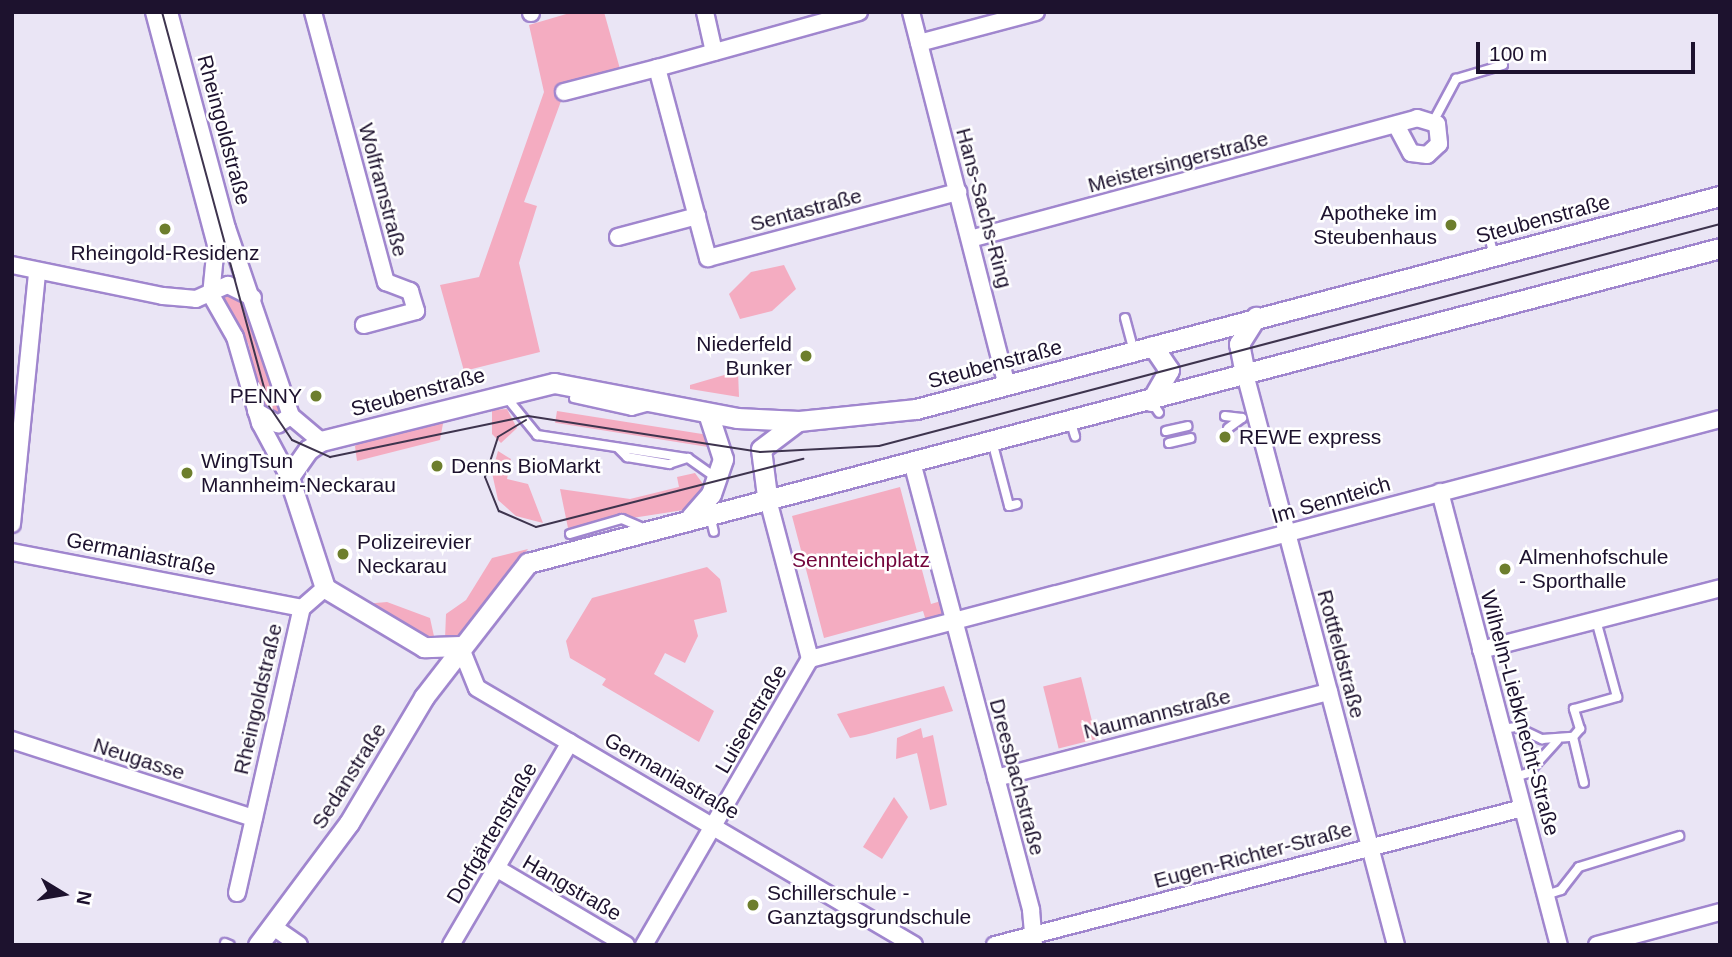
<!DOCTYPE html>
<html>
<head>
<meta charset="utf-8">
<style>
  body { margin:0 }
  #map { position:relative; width:1732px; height:957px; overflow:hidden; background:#eae5f5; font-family:Arial,sans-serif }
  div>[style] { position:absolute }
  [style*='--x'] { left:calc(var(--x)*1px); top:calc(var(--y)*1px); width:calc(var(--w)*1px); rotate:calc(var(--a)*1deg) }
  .green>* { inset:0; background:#f4acc1; transform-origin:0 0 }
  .roads { filter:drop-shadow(2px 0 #a086ce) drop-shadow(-2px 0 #a086ce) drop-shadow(0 2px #a086ce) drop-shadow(0 -2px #a086ce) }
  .service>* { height:8px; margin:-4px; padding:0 4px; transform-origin:4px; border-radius:4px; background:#fff }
  .minor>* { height:16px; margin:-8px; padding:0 8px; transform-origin:8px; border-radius:8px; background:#fff }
  .tertiary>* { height:19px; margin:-9.5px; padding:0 9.5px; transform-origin:9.5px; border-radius:9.5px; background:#fff }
  .tram>* { height:2px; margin:-1px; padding:0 1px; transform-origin:1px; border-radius:1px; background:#3e344e }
  .dots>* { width:19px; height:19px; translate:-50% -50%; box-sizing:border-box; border:4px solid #fff; border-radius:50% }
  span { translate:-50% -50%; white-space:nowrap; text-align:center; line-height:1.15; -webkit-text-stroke:5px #fff; paint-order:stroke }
  .street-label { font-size:21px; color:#1d122e }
  .poi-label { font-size:21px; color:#1d122e }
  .right { translate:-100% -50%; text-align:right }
  .left { translate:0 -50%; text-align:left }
  .park-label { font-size:21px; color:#73043b }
  .frame { position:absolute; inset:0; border:14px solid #1d122e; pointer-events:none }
  .north { position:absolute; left:28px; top:859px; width:70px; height:70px; -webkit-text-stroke:5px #fff; paint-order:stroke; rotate:101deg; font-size:19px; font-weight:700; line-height:28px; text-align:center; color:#1d122e }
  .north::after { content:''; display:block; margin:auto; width:24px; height:32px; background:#1d122e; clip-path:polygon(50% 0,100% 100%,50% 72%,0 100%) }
  .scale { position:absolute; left:1476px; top:42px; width:219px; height:32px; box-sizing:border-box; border:4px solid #1d122e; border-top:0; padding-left:9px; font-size:21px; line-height:24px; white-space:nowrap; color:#1d122e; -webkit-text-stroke:5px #fff; paint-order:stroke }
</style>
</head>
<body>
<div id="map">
  <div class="green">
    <i style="clip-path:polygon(573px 12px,604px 12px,622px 76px,564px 93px,524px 202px,537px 206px,519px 263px,540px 352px,464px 371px,440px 285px,479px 277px,544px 92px,529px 25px)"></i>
    <i style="clip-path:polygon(784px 265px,796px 289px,772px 311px,740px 319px,729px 294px,751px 272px)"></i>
    <i style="clip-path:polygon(224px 293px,245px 303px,284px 411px,280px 419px,263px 402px,248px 343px,219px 297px)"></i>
    <i style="clip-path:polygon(738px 371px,739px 397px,690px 389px,690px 385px)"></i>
    <i style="clip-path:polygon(507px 409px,517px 428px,501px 443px,492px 434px,492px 410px)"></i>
    <i style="left:557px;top:411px;width:155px;height:12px;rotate:9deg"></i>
    <i style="clip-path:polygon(444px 418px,440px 440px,357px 461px,355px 446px,366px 437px)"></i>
    <i style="clip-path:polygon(498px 451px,511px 459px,507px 479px,528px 484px,543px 523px,516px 516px,498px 500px,492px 473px)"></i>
    <i style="clip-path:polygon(695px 473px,706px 488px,690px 509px,568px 528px,560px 489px,630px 499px,679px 487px,677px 477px)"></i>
    <i style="clip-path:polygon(900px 487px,931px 604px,941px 601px,945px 616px,926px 621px,923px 611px,824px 638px,792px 516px)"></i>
    <i style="clip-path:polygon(528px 549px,458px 636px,445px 639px,446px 614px,466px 600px,492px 558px)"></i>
    <i style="clip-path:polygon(707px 567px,720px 579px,727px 612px,694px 620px,698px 636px,685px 663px,665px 653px,654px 674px,714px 711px,699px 742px,602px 685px,606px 679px,570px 658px,566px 641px,592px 598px)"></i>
    <i style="clip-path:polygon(387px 602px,430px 618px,435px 641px,364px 604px)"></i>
    <i style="left:1081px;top:677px;width:64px;height:39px;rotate:76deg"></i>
    <i style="clip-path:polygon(944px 686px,953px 711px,865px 735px,850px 738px,837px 714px)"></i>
    <i style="clip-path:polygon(921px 728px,923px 738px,933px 735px,947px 805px,930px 810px,917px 753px,896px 759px,897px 738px)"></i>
    <i style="clip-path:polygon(894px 797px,908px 817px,882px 859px,863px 847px)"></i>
  </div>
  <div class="roads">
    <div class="service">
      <i style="--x:1433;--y:122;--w:49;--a:-61.9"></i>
      <i style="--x:1456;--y:79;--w:49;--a:-16.6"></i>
      <i style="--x:1490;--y:240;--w:16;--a:76"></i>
      <i style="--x:1125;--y:318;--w:34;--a:75"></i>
      <i style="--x:507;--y:398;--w:48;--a:51"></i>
      <i style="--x:537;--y:435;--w:153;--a:8.7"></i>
      <i style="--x:688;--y:458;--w:33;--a:35"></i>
      <i style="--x:574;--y:398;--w:59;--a:12.6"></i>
      <i style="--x:632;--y:411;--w:18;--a:-16"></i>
      <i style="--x:1151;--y:401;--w:14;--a:56"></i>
      <i style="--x:1225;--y:416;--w:17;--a:7"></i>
      <i style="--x:1242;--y:418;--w:17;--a:144"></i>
      <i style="--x:1071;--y:423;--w:14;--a:73"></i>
      <i style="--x:1166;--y:431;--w:22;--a:-13"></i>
      <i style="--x:992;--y:441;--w:67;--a:75.3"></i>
      <i style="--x:1009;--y:506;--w:8;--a:-14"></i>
      <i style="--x:1169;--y:443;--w:22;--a:-13"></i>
      <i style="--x:618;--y:448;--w:13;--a:45"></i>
      <i style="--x:627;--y:457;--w:43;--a:9.5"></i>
      <i style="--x:669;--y:464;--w:20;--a:-18"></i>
      <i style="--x:710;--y:515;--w:17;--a:77"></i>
      <i style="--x:570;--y:534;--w:54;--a:-16.1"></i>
      <i style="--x:622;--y:519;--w:26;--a:23"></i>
      <i style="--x:1502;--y:729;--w:14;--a:-8"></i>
      <i style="--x:1516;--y:727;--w:29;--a:25"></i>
      <i style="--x:1542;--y:739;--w:31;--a:-4"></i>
      <i style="--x:1573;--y:737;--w:11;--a:-49"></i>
      <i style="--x:1580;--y:729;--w:21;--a:-107"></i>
      <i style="--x:1574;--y:709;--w:45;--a:-15.6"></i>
      <i style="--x:1617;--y:697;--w:80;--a:-105.3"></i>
      <i style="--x:1573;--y:737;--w:47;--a:76.6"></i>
      <i style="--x:1515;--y:777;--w:14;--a:-17"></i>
      <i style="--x:1528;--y:773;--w:43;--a:-47.8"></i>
      <i style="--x:1546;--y:895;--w:16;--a:-18"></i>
      <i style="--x:1561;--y:890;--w:29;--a:-52"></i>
      <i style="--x:1579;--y:867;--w:105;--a:-17.2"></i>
      <i style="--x:225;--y:943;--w:5;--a:22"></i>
    </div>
    <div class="minor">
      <i style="--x:154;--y:12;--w:241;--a:75.1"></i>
      <i style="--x:216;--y:245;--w:50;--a:95.7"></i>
      <i style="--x:211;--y:295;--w:48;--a:60.3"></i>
      <i style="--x:235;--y:337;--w:90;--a:73.8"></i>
      <i style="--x:260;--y:423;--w:61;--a:61.8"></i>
      <i style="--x:169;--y:12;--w:224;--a:75"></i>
      <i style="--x:227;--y:228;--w:199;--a:71.2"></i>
      <i style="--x:291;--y:416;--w:39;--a:40"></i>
      <i style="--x:313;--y:12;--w:280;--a:74.9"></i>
      <i style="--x:386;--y:282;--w:26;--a:21"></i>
      <i style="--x:410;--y:291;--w:21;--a:73"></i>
      <i style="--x:416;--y:311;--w:54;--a:164.9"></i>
      <i style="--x:531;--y:12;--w:1;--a:90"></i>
      <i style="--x:705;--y:12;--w:41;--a:77.3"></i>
      <i style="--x:859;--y:12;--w:210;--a:164.5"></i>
      <i style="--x:657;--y:68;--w:197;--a:75"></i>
      <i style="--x:708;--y:258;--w:259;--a:-14.8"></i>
      <i style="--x:911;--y:12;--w:385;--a:75.6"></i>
      <i style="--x:919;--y:43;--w:121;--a:-14.8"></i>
      <i style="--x:564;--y:92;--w:96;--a:-14.5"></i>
      <i style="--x:618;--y:237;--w:82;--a:-14.9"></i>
      <i style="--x:970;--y:239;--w:463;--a:-15.1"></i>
      <i style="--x:1417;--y:118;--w:21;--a:17"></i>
      <i style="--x:1437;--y:124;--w:20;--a:84"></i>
      <i style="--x:1439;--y:144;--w:16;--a:137"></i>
      <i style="--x:1427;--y:155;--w:16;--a:-173"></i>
      <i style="--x:1411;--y:153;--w:32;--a:-118"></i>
      <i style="--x:12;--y:265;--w:154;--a:11.6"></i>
      <i style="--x:163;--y:296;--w:33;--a:5"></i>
      <i style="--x:196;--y:299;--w:35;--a:-24"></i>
      <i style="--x:228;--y:285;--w:28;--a:27"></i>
      <i style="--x:1245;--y:374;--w:591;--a:75.19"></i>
      <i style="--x:256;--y:411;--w:26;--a:31"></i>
      <i style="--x:278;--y:424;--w:15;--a:-32"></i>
      <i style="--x:912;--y:462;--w:464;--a:75.1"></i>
      <i style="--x:1031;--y:910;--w:35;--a:85"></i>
      <i style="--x:1440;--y:492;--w:468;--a:75.3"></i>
      <i style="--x:767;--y:496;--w:169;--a:75.2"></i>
      <i style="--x:12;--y:524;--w:252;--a:-84.3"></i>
      <i style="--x:12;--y:552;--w:295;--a:10.9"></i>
      <i style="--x:460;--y:646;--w:45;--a:68"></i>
      <i style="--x:477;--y:688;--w:507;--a:30.46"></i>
      <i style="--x:1481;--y:650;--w:247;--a:-14.5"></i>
      <i style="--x:810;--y:659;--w:941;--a:-14.77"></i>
      <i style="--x:12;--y:740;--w:254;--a:17.9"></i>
      <i style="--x:996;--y:778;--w:344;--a:-14.5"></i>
      <i style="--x:496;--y:868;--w:151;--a:30.6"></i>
      <i style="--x:237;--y:893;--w:292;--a:-77.2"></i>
      <i style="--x:302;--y:608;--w:30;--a:-41"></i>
      <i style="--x:272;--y:926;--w:33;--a:35"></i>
      <i style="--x:451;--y:945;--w:235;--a:-59.6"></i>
      <i style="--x:644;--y:945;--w:331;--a:-59.9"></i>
      <i style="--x:995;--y:945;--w:545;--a:-14.55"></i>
      <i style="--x:1597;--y:945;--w:127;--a:-15"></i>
    </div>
    <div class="tertiary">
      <i style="--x:1245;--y:374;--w:31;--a:-101"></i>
      <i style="--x:1239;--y:344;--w:32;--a:-58"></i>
      <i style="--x:1151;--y:401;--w:36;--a:-60"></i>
      <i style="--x:1169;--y:370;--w:29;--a:-124"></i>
      <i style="--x:767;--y:496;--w:47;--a:-97.3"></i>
      <i style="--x:761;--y:449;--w:46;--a:-37.1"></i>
      <i style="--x:691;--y:517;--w:30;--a:-49"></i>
      <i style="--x:711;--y:494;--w:37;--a:-71"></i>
      <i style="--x:723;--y:459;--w:48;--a:-108.1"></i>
      <i style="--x:460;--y:646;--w:36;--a:178"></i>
      <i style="--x:424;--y:647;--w:115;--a:-149.2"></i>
      <i style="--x:325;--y:588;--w:117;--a:-108"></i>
      <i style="--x:289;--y:477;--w:33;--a:-55"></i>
      <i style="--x:308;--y:450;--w:16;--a:-35"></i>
      <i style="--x:321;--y:441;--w:240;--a:-14"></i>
      <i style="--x:554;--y:383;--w:186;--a:10.8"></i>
      <i style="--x:737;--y:418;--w:62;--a:2.8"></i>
      <i style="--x:799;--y:421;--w:118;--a:-5.9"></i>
      <i style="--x:916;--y:409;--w:832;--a:-14.84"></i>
      <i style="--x:258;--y:945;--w:152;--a:-53.3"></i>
      <i style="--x:349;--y:823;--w:147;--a:-59.2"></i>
      <i style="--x:424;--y:697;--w:170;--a:-52.2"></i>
      <i style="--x:528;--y:563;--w:1233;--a:-14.8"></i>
    </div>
  </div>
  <div class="tram">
    <i style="--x:162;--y:12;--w:408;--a:74.8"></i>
    <i style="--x:269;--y:406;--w:41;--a:55.9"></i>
    <i style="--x:292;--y:440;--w:42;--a:24.1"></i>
    <i style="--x:330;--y:457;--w:202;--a:-11.7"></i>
    <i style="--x:528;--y:416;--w:235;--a:8.8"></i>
    <i style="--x:760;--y:452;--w:119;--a:-2.9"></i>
    <i style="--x:879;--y:446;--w:870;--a:-14.79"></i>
    <i style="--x:526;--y:420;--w:33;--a:149"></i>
    <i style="--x:498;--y:437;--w:42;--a:108"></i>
    <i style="--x:485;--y:477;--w:37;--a:68"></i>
    <i style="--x:499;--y:511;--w:40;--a:23.4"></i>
    <i style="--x:536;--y:527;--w:276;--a:-14.3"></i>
  </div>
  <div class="dots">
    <i style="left:1451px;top:225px;background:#6d7e2d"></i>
    <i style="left:165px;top:229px;background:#6d7e2d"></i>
    <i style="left:806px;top:356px;background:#6d7e2d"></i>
    <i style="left:316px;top:396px;background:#6d7e2d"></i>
    <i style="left:1225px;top:437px;background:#6d7e2d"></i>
    <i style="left:437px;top:466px;background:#6d7e2d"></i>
    <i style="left:187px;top:473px;background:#6d7e2d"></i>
    <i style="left:343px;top:554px;background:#6d7e2d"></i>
    <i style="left:1505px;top:569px;background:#6d7e2d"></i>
    <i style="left:753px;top:905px;background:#6d7e2d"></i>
  </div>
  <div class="street-label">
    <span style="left:224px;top:130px;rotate:75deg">Rheingoldstraße</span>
    <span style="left:1178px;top:162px;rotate:-15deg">Meistersingerstraße</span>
    <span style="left:383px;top:190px;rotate:75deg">Wolframstraße</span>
    <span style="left:984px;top:208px;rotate:75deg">Hans-Sachs-Ring</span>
    <span style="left:806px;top:210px;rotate:-15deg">Sentastraße</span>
    <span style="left:1543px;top:219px;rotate:-15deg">Steubenstraße</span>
    <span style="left:995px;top:364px;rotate:-15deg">Steubenstraße</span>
    <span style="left:418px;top:392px;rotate:-15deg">Steubenstraße</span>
    <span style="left:1331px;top:500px;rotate:-16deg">Im Sennteich</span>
    <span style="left:141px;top:554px;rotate:11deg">Germaniastraße</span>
    <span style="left:1341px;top:654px;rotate:75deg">Rottfeldstraße</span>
    <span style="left:258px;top:699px;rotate:-77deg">Rheingoldstraße</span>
    <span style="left:1520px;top:713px;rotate:75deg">Wilhelm-Liebknecht-Straße</span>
    <span style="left:1157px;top:714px;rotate:-14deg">Naumannstraße</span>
    <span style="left:751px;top:719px;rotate:-60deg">Luisenstraße</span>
    <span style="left:139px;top:759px;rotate:18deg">Neugasse</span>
    <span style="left:349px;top:776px;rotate:-58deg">Sedanstraße</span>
    <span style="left:672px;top:776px;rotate:30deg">Germaniastraße</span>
    <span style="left:1017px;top:777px;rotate:75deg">Dreesbachstraße</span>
    <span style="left:492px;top:833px;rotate:-60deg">Dorfgärtenstraße</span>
    <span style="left:1253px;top:855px;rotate:-15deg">Eugen-Richter-Straße</span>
    <span style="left:572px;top:888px;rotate:30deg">Hangstraße</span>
  </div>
  <div class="poi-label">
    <span class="right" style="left:1437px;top:225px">Apotheke im<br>Steubenhaus</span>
    <span style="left:165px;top:253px">Rheingold-Residenz</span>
    <span class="right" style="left:792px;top:356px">Niederfeld<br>Bunker</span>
    <span class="right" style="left:302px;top:396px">PENNY</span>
    <span class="left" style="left:1239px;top:437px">REWE express</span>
    <span class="left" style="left:201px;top:473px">WingTsun<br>Mannheim-Neckarau</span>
    <span class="left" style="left:451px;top:466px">Denns BioMarkt</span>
    <span class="left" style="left:357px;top:554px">Polizeirevier<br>Neckarau</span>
    <span class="left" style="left:1519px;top:569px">Almenhofschule<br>- Sporthalle</span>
    <span class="left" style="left:767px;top:905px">Schillerschule -<br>Ganztagsgrundschule</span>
  </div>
  <div class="park-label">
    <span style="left:861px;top:560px">Sennteichplatz</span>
  </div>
  <div class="frame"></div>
  <div class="north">N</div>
  <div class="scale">100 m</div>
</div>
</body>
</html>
